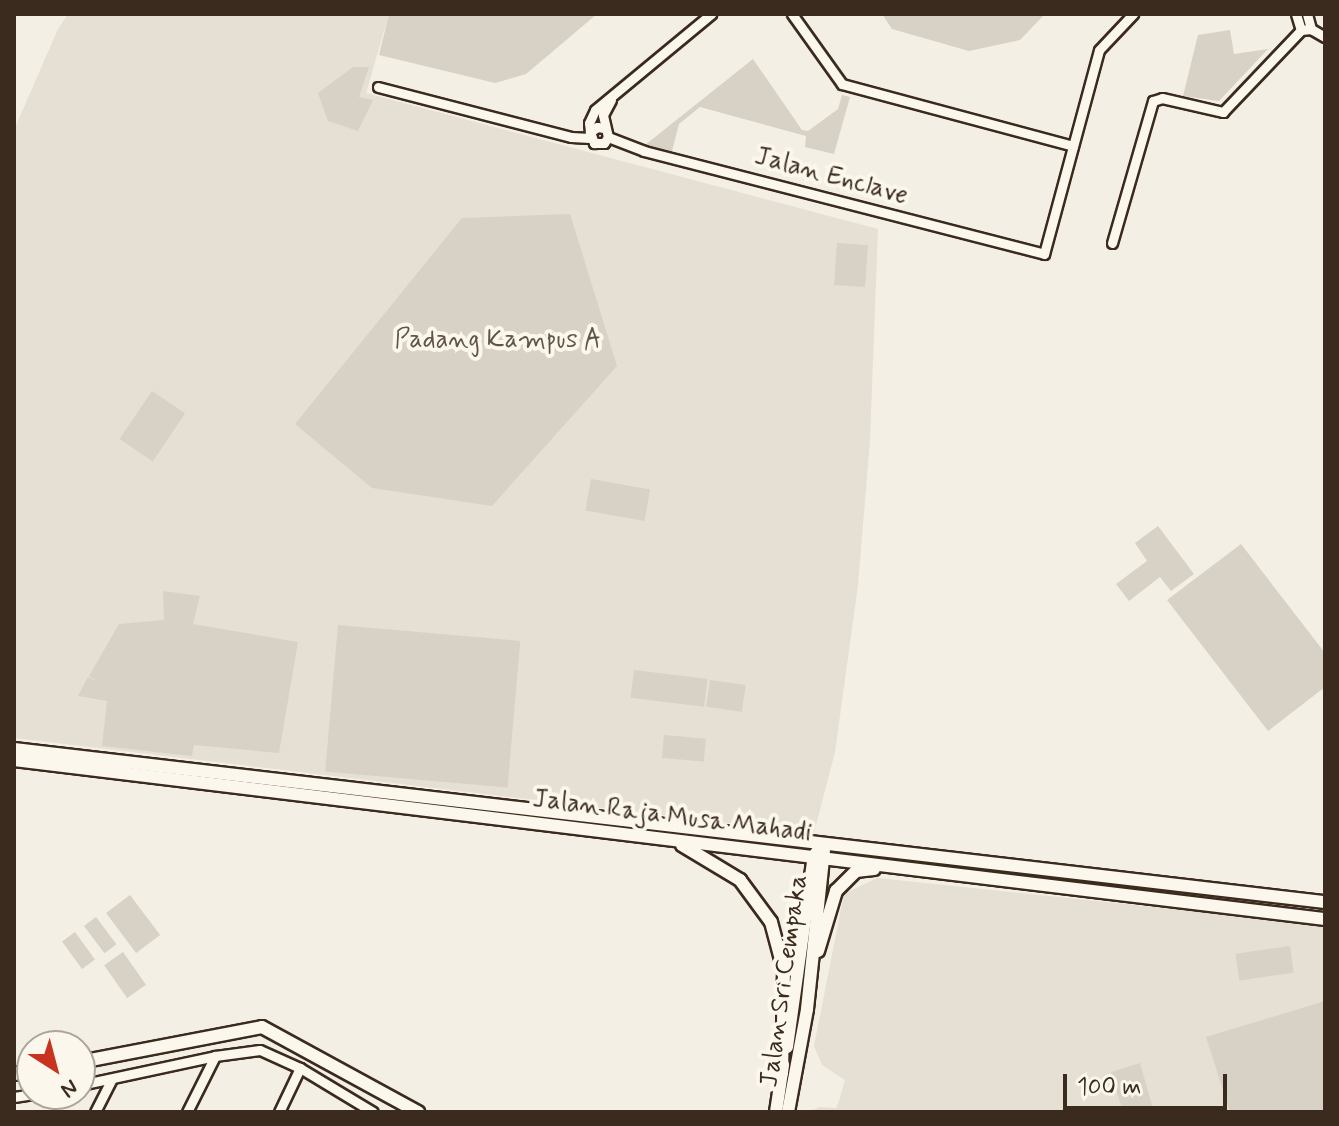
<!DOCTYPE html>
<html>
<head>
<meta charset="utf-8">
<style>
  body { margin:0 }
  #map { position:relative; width:1339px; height:1126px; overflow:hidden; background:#f3efe4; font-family:Mynerve,sans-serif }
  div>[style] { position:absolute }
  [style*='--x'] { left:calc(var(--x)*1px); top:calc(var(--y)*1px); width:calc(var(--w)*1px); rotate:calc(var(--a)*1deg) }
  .built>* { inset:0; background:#e5dfd4 }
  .green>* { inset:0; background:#d8d1c6; transform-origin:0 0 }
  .roads { filter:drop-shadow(2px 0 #3b2a1e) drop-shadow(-2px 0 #3b2a1e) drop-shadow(0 2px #3b2a1e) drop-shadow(0 -2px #3b2a1e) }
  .street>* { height:9px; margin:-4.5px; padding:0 4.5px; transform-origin:4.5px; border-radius:4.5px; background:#fbf7ec }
  .secondary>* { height:12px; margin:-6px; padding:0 6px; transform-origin:6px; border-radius:6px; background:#fbf7ec }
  span { translate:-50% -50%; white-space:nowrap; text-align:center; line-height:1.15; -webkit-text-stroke:8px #fbf7ec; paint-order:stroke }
  .street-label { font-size:26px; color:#3b2a1e }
  .park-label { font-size:26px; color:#625448 }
  .frame { position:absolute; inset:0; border:16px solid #3b2a1e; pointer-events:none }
  .north { position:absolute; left:16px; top:1030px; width:80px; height:80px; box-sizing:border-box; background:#fbf7ec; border:2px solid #aea59a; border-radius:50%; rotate:144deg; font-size:22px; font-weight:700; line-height:32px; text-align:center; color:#3b2a1e }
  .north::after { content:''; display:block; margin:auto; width:28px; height:36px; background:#c8321e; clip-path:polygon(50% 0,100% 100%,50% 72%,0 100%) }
  .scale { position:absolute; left:1063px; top:1074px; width:164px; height:36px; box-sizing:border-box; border:4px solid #3b2a1e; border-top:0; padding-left:10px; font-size:24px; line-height:28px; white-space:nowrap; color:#3b2a1e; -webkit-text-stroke:6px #fbf7ec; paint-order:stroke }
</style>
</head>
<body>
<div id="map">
  <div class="built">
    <i style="clip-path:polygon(68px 14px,389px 14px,366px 93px,878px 229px,870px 440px,858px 585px,835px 752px,814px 833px,14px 738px,14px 130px,58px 29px)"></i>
    <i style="clip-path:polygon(877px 878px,1325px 925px,1325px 1112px,805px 1112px,821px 1107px,836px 1108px,839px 1101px,845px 1080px,822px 1065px,814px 1046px,844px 894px)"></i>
  </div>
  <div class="green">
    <i style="clip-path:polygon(389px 14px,597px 14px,526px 74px,495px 83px,379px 55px)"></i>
    <i style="clip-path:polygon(882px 14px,1045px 14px,1020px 40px,969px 51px,892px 29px)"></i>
    <i style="clip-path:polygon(1230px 30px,1234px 54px,1268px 49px,1219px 101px,1183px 96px,1198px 35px)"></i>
    <i style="clip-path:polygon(753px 59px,802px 130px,808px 131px,838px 109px,842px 95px,850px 97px,834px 154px,805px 147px,806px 136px,700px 107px,679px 124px,672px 151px,645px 145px)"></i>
    <i style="clip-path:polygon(353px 67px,369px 67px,359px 97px,373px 100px,358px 131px,328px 121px,318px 93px)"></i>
    <i style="clip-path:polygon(570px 214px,617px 366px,492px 506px,372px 488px,295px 424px,462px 218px)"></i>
    <i style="left:837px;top:243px;width:31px;height:42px;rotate:4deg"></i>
    <i style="left:152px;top:391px;width:40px;height:58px;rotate:34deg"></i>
    <i style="left:591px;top:479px;width:60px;height:32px;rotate:10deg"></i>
    <i style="clip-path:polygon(1158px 526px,1194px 574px,1171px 591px,1160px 577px,1129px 601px,1116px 584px,1147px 561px,1135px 543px)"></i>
    <i style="clip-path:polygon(1241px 544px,1325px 653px,1325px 687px,1268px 731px,1167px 600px)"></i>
    <i style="clip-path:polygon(163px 591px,200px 596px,193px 624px,298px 642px,279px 753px,194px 745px,192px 756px,102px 746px,107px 701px,78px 696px,88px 677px,99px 682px,89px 676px,119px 624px,164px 620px)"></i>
    <i style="left:338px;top:625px;width:183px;height:147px;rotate:5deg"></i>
    <i style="left:634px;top:670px;width:74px;height:28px;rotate:7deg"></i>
    <i style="left:710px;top:680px;width:36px;height:27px;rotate:8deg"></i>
    <i style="left:664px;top:735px;width:42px;height:23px;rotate:5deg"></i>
    <i style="left:130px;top:895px;width:50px;height:30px;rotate:53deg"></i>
    <i style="left:96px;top:917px;width:34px;height:15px;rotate:53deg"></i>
    <i style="left:75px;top:932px;width:34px;height:16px;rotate:54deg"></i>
    <i style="left:1290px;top:946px;width:27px;height:55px;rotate:82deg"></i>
    <i style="left:123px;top:952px;width:40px;height:23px;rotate:55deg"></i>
    <i style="clip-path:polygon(1325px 1001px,1325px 1112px,1230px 1112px,1206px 1037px)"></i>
    <i style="clip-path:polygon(1140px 1063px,1154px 1112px,1123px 1112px,1111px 1072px)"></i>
  </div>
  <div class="roads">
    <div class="street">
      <i style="--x:792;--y:14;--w:86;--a:54.5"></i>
      <i style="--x:842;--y:84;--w:239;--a:15"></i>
      <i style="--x:1296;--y:14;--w:17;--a:73"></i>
      <i style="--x:1307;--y:14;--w:16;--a:75"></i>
      <i style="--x:1301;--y:30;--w:10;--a:-6"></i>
      <i style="--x:1311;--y:29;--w:16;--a:30"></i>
      <i style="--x:378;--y:87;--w:199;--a:14.5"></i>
      <i style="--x:571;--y:137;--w:19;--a:3"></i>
      <i style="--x:604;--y:128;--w:7;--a:-172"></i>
      <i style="--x:597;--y:127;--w:9;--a:144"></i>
      <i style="--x:590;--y:132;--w:12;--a:70"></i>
      <i style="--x:594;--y:143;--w:10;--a:0"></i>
      <i style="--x:604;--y:143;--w:7;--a:-56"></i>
      <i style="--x:608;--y:137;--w:23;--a:-103"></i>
      <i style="--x:603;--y:115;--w:17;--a:-62"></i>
      <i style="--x:590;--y:132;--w:9;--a:-96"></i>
      <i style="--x:589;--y:123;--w:14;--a:-65"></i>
      <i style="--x:595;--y:110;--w:151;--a:-39.6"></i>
      <i style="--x:608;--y:137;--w:39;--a:21"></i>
      <i style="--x:644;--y:151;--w:413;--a:14.4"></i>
      <i style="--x:1044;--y:254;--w:211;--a:-74.9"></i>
      <i style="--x:1099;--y:50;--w:50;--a:-46.6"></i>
      <i style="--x:1112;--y:243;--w:148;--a:-73.9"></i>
      <i style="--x:1153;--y:101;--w:9;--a:-18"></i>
      <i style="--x:1162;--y:98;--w:63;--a:12.9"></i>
      <i style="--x:1223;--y:112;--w:113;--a:-46.4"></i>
      <i style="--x:80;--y:1085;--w:138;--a:-12.1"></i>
      <i style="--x:215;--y:1056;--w:45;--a:-7.6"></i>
      <i style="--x:260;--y:1050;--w:44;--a:24.2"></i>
      <i style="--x:300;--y:1068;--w:85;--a:31.1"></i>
      <i style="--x:14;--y:1097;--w:18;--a:-9"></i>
      <i style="--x:95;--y:1112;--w:37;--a:-63"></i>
      <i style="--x:187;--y:1112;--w:63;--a:-63.4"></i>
      <i style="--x:279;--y:1112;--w:49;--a:-64.5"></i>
    </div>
    <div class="secondary">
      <i style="--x:14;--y:749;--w:1320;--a:6.66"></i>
      <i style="--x:14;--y:760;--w:1321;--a:6.92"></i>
      <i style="--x:682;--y:845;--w:68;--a:31.1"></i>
      <i style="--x:740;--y:880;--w:52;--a:53.6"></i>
      <i style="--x:771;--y:922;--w:51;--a:75.1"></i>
      <i style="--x:784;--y:971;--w:102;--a:91.1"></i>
      <i style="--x:818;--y:951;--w:63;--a:-73.3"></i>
      <i style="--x:836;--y:891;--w:28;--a:-45"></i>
      <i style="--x:856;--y:871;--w:18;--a:-6"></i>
      <i style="--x:787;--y:1047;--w:193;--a:-82"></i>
      <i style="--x:814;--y:856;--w:9;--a:-54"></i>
      <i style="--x:80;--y:1062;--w:185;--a:-10.9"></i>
      <i style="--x:262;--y:1027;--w:178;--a:28.6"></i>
      <i style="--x:14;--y:1074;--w:18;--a:-9"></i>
      <i style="--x:776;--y:1112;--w:48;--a:-81.5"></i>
      <i style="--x:788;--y:1112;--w:105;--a:-79.5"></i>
      <i style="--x:807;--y:1009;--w:160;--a:-83.9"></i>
    </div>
  </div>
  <div class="street-label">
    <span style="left:831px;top:177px;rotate:15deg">Jalan Enclave</span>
    <span style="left:672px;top:817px;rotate:7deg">Jalan Raja Musa Mahadi</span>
    <span style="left:785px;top:981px;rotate:-82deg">Jalan Sri Cempaka</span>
  </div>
  <div class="park-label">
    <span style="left:498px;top:341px">Padang Kampus A</span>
  </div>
  <div class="frame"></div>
  <div class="north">N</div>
  <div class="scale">100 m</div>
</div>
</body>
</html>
